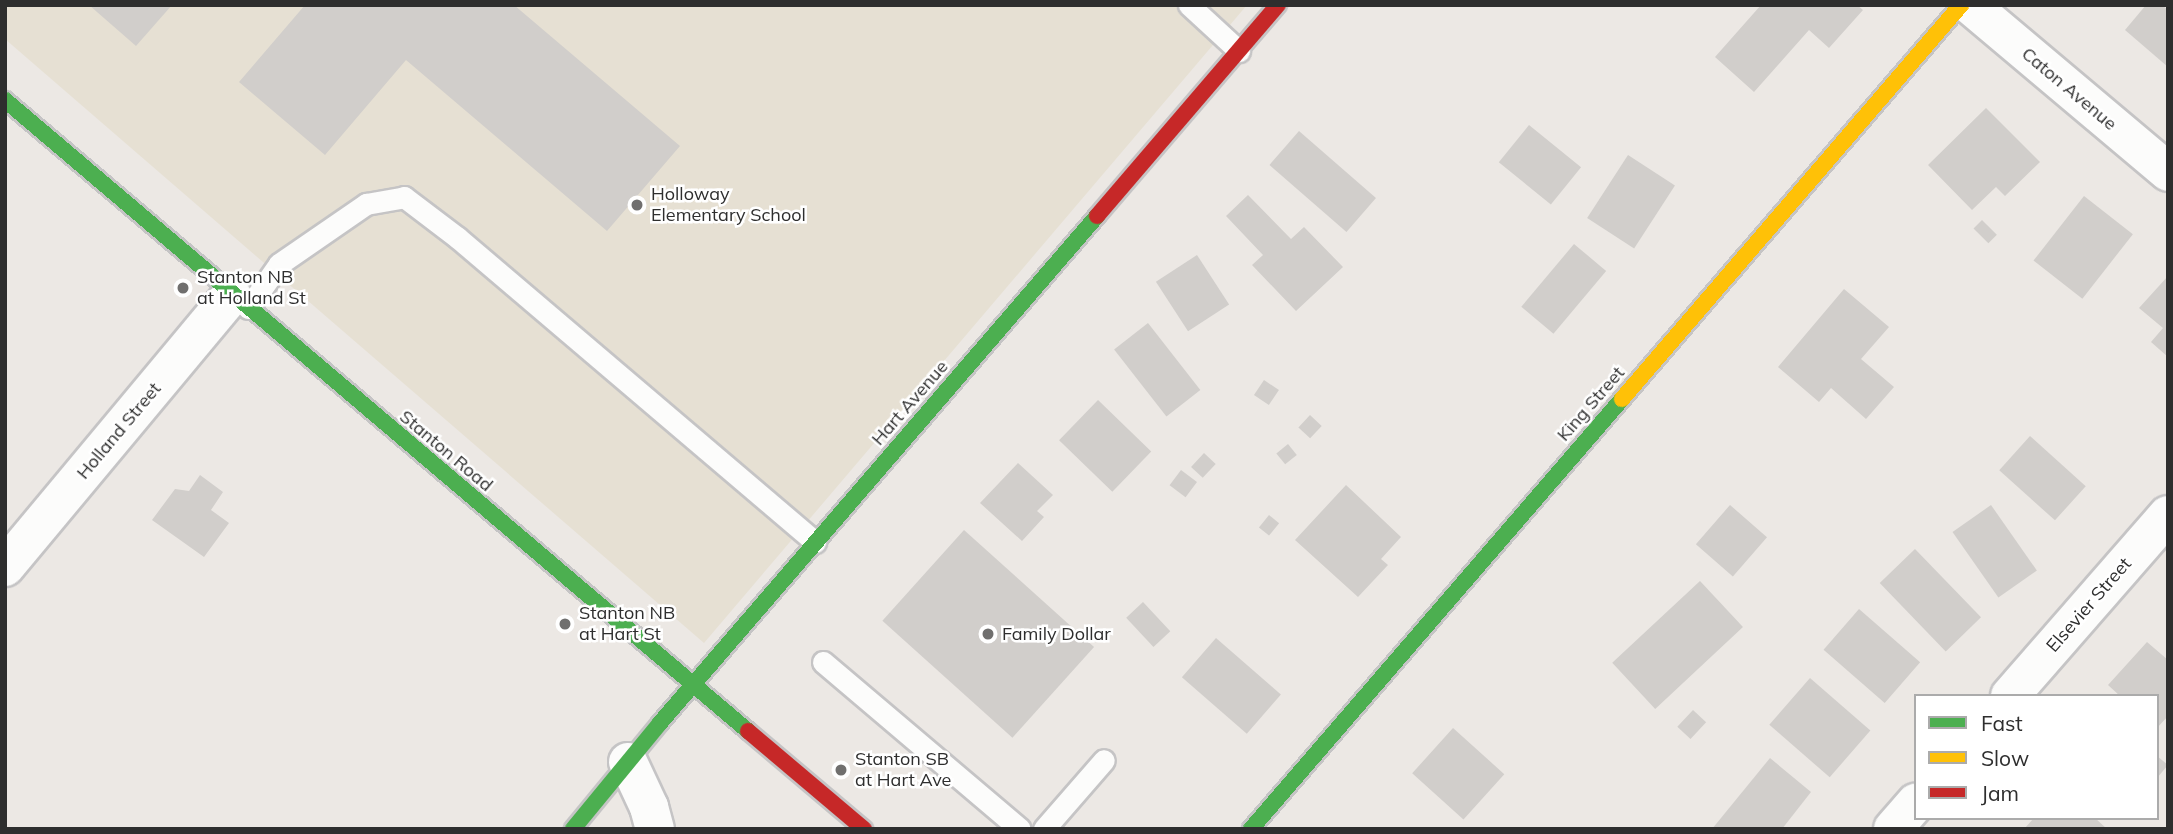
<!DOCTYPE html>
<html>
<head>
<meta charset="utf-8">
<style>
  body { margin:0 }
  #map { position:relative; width:2173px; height:834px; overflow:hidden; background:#ece8e4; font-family:Mulish,sans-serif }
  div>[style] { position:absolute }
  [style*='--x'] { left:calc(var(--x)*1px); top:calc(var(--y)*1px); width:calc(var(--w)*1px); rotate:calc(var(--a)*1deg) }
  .education>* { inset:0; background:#e6e0d3 }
  .building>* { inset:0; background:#d1cecb; transform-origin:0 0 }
  .roads { filter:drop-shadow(2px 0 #c5c4c5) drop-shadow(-2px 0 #c5c4c5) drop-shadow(0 2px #c5c4c5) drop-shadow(0 -2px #c5c4c5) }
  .lane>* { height:21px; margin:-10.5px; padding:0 10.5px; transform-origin:10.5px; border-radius:10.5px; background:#fcfcfb }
  .street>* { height:38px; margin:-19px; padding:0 19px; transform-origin:19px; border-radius:19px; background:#fcfcfb }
  .fast>* { height:16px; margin:-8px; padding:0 8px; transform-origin:8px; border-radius:8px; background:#4caf50 }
  .slow>* { height:16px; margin:-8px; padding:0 8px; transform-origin:8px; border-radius:8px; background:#ffc107 }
  .jam>* { height:16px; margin:-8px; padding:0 8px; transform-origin:8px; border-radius:8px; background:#c62828 }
  .dots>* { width:19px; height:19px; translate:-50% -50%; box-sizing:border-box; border:4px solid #fff; border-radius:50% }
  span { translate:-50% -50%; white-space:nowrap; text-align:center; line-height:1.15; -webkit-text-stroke:5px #fff; paint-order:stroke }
  .street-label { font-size:18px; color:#2e2e2e }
  .poi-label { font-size:18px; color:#2e2e2e }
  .left { translate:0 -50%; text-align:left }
  .frame { position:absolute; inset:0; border:7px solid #2e2e2e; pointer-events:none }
  .legend { position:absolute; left:1914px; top:694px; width:245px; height:126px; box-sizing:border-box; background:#fff; border:2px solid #ababab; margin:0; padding:9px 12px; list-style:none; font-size:21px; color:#2e2e2e }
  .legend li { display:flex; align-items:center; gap:14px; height:35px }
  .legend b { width:35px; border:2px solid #ababab }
</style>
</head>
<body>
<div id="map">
  <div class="education">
    <i style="clip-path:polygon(5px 5px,1247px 5px,704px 643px,5px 39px)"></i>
  </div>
  <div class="building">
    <i style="clip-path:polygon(89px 5px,172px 5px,136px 46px)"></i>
    <i style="clip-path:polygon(305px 5px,514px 5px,680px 146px,607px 231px,406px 60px,325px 155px,239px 82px)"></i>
    <i style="clip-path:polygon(1761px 5px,1857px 5px,1863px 10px,1829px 48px,1809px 30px,1754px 92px,1715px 57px)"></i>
    <i style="clip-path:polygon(2146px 5px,2162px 5px,2168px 10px,2168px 67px,2125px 30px)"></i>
    <i style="clip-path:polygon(1986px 108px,2040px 162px,2005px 196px,1996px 187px,1972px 210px,1928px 165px)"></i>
    <i style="left:1529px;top:125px;width:67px;height:48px;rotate:39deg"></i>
    <i style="left:1299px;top:131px;width:102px;height:45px;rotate:41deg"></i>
    <i style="left:1628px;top:155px;width:56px;height:75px;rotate:33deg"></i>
    <i style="clip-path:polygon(1248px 195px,1291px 239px,1304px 227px,1343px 267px,1296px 311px,1252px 265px,1263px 255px,1226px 216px)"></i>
    <i style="left:2084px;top:196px;width:62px;height:82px;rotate:38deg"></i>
    <i style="left:1982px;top:220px;width:21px;height:12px;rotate:45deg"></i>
    <i style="left:1574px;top:244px;width:42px;height:82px;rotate:40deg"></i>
    <i style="left:1197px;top:255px;width:59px;height:49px;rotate:57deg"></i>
    <i style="clip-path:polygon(2168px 276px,2168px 357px,2151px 342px,2163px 328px,2139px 308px)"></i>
    <i style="clip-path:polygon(1844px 289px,1889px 327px,1861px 359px,1894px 387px,1866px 419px,1831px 388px,1819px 402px,1778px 367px)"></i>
    <i style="left:1148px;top:323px;width:85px;height:43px;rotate:52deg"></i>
    <i style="left:1264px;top:380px;width:18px;height:18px;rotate:34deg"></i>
    <i style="left:1098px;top:400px;width:74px;height:56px;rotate:44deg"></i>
    <i style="left:1310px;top:415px;width:16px;height:17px;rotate:43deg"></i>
    <i style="left:2030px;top:436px;width:75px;height:46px;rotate:42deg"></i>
    <i style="left:1288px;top:444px;width:14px;height:15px;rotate:51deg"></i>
    <i style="left:1204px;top:453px;width:16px;height:19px;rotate:43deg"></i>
    <i style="clip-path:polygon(1018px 463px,1053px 495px,1037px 511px,1044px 517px,1022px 541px,980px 503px)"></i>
    <i style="left:1181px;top:470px;width:20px;height:19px;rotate:37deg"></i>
    <i style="clip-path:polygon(200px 475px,223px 492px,211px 510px,229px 523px,204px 557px,152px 520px,175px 489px,189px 491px)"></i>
    <i style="clip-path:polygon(1346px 485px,1401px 537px,1381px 559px,1388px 565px,1358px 597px,1295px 540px)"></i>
    <i style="left:1730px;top:505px;width:49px;height:52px;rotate:41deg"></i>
    <i style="left:1991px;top:505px;width:80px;height:47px;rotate:55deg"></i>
    <i style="left:1269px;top:515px;width:13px;height:16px;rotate:39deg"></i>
    <i style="left:964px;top:530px;width:175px;height:122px;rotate:42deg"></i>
    <i style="left:1915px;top:549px;width:95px;height:49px;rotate:46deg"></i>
    <i style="left:1700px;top:581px;width:63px;height:120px;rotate:47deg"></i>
    <i style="left:1143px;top:602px;width:40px;height:23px;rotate:47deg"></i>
    <i style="left:1859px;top:609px;width:81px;height:54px;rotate:41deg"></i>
    <i style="left:1216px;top:638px;width:86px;height:52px;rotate:41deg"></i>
    <i style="clip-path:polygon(2147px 642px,2168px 660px,2168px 716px,2157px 728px,2157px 696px,2120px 696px,2108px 685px)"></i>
    <i style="left:1810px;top:678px;width:80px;height:62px;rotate:41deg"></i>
    <i style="left:1693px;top:710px;width:18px;height:23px;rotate:43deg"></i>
    <i style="left:1453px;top:728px;width:69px;height:61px;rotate:42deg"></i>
    <i style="clip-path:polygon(2157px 756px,2168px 765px,2157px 778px)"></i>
    <i style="clip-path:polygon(1770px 758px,1811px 792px,1782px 829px,1712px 829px)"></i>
    <i style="clip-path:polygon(2034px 818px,2095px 818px,2107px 829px,2024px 829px)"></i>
  </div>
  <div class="roads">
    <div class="lane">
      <i style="--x:1189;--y:5;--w:68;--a:42.6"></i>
      <i style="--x:248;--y:308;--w:54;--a:-54.8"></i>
      <i style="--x:279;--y:264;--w:106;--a:-34.6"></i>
      <i style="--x:366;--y:204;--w:39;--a:-10"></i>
      <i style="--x:404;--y:197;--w:68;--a:37.2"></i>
      <i style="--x:458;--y:238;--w:469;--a:40.4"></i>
      <i style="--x:823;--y:662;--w:258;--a:40.3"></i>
      <i style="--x:1044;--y:829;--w:91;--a:-49"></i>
    </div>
    <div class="street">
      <i style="--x:1970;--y:5;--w:259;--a:40.1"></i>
      <i style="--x:5;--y:567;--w:354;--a:-50.2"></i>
      <i style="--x:2010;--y:696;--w:240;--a:-48.9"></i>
      <i style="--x:628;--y:762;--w:50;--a:65"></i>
      <i style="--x:649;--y:807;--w:23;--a:75"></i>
      <i style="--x:1893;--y:829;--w:35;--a:-49"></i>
    </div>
    <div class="fast">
      <i style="--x:5;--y:100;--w:975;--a:40.34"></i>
      <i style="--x:573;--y:829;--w:137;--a:-50.6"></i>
      <i style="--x:660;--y:723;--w:669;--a:-49.24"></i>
      <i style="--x:1251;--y:829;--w:568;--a:-49.21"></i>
    </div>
    <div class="slow">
      <i style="--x:1622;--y:399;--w:520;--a:-49.29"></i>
    </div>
    <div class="jam">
      <i style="--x:1097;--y:216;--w:278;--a:-49.4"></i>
      <i style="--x:748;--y:731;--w:152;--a:40.2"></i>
    </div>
  </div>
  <div class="dots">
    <i style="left:637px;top:205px;background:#706f6e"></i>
    <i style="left:183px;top:288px;background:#706f6e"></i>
    <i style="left:565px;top:624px;background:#706f6e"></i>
    <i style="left:988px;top:634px;background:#706f6e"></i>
    <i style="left:841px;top:770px;background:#706f6e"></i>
  </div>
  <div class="street-label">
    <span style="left:2069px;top:89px;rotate:40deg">Caton Avenue</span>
    <span style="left:910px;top:403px;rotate:-49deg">Hart Avenue</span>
    <span style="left:1591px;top:404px;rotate:-49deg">King Street</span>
    <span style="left:119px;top:431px;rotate:-50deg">Holland Street</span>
    <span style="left:446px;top:451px;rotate:40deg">Stanton Road</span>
    <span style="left:2089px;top:605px;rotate:-49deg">Elsevier Street</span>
  </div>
  <div class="poi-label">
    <span class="left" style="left:651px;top:205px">Holloway<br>Elementary School</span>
    <span class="left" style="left:197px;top:288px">Stanton NB<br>at Holland St</span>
    <span class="left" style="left:579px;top:624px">Stanton NB<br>at Hart St</span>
    <span class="left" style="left:1002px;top:634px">Family Dollar</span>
    <span class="left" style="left:855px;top:770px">Stanton SB<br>at Hart Ave</span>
  </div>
  <div class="frame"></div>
  <ul class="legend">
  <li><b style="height:9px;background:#4caf50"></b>Fast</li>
  <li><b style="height:9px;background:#ffc107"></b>Slow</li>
  <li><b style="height:9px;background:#c62828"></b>Jam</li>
  </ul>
</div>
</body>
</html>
